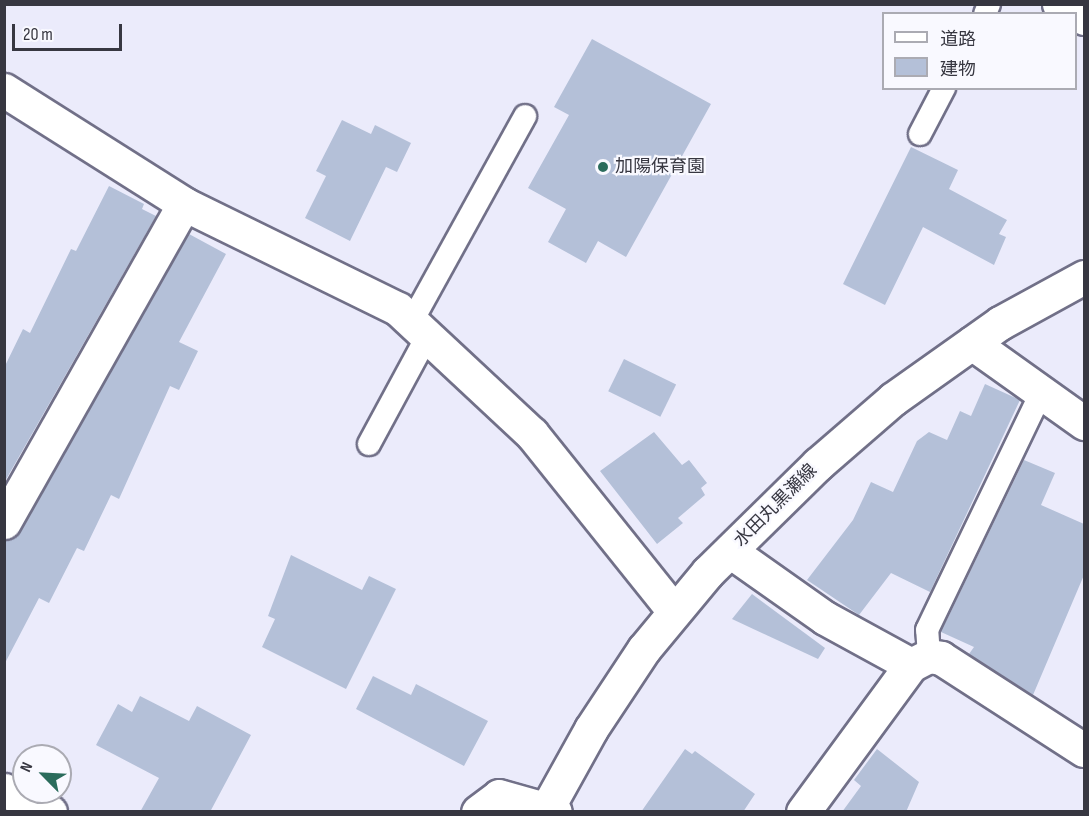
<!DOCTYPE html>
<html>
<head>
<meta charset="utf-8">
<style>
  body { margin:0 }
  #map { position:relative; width:1089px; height:816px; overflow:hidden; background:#ebebfb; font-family:"Sofia Sans Condensed","Noto Sans JP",sans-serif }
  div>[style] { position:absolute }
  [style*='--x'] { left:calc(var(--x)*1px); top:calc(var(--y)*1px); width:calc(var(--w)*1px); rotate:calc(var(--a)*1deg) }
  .building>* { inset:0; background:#b4c0d8; transform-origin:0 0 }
  .roads { filter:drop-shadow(2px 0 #717088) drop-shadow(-2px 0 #717088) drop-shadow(0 2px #717088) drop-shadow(0 -2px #717088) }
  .lane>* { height:22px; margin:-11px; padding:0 11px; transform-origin:11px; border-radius:11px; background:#fff }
  .street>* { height:33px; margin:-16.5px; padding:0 16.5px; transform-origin:16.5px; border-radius:16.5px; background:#fff }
  .secondary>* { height:33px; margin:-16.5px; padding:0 16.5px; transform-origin:16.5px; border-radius:16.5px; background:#fff }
  .dots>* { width:16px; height:16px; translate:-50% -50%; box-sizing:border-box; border:3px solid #f9f9ff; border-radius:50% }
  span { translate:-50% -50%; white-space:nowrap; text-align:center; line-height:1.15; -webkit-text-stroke:4.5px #f9f9ff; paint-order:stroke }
  .poi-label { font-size:18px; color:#373741 }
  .left { translate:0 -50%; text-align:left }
  .street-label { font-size:18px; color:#373741 }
  .frame { position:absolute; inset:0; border:6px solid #373741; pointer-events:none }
  .legend { position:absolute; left:882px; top:12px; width:195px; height:78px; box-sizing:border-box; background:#f9f9ff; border:2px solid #ababb3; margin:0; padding:8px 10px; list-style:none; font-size:18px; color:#373741 }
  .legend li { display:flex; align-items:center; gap:12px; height:30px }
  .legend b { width:30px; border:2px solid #ababb3 }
  .north { position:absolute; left:12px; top:744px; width:60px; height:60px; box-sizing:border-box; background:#f9f9ff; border:2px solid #ababb3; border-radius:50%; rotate:294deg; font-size:16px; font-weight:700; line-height:24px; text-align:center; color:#373741 }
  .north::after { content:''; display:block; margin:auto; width:21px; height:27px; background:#2b6c5c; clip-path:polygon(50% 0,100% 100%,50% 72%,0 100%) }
  .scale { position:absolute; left:12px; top:24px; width:110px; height:27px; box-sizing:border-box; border:3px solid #373741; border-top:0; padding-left:8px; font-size:18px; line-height:21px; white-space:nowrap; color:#373741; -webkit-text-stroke:4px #f9f9ff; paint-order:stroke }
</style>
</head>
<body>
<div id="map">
  <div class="building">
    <i style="clip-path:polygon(592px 39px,711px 104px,626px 257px,598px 241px,586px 263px,548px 242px,566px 209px,528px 188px,569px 115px,554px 107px)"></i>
    <i style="clip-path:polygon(342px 120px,371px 134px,375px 125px,411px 143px,397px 172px,386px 167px,350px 241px,305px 218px,326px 176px,316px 171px)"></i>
    <i style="clip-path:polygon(911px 147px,958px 170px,949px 189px,1007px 220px,999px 234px,1006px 237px,994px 265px,923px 227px,885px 305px,843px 284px)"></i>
    <i style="clip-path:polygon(109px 186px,144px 204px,142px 209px,156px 216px,4px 483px,4px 368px,23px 329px,30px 333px,71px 249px,76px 251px)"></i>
    <i style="clip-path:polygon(189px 234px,226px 254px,179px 342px,198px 351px,179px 390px,170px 386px,119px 499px,111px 495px,84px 551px,77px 548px,49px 603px,39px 598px,4px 665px,4px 541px,20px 531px)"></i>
    <i style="left:624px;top:359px;width:58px;height:36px;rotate:26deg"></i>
    <i style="clip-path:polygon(985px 384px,1020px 400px,930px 592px,891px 573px,859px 615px,807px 580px,853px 520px,871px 482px,893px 492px,917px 441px,929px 432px,947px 440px,960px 411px,971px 416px)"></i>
    <i style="clip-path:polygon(654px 432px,682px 465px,689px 460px,707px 483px,701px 488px,705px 495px,678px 518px,683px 523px,657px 544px,600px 471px)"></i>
    <i style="clip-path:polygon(1024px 460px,1055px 473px,1041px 505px,1084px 524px,1084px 575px,1033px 695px,969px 654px,974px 647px,941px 632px)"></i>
    <i style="clip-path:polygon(291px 555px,362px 590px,369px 576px,396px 589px,346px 689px,262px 647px,275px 619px,268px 616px)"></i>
    <i style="clip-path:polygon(752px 594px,825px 648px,818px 659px,732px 619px)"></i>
    <i style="clip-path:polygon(373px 676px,411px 695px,416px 684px,488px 721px,464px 766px,356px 709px)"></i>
    <i style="clip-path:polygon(140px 696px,189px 721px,197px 706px,251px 735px,210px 812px,140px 812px,159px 778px,96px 745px,118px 704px,132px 712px)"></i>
    <i style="clip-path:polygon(685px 749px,692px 754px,695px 751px,755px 794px,743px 812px,641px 812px)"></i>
    <i style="clip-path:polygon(877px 749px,919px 782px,906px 812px,842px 812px,861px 786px,854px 780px)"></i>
  </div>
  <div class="roads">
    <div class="lane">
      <i style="--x:985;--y:14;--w:11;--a:-68"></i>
      <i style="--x:920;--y:134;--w:52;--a:-62.4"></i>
      <i style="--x:412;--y:321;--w:234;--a:-61.1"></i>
      <i style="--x:369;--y:444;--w:124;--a:-61.6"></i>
      <i style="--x:929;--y:656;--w:26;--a:-94"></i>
      <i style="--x:927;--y:630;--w:263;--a:-64.3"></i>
    </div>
    <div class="street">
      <i style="--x:1059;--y:4;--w:29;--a:29"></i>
      <i style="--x:4;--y:90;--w:213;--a:32.3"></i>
      <i style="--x:184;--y:204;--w:238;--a:26.1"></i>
      <i style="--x:398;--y:309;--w:183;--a:43"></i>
      <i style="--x:532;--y:434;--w:227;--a:51.3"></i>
      <i style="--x:972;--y:343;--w:138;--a:35.5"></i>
      <i style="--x:4;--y:522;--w:365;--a:-60.5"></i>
      <i style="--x:730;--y:551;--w:116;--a:35.2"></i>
      <i style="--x:825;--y:618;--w:98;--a:28.7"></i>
      <i style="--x:911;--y:665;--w:20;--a:-27"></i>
      <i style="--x:929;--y:656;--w:12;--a:9"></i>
      <i style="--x:941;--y:658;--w:170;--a:32.8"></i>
      <i style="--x:4;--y:790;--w:51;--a:25.6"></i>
      <i style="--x:478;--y:812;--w:26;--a:-37"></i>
      <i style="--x:499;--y:796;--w:58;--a:15.9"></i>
      <i style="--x:803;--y:812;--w:182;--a:-53.7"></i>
    </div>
    <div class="secondary">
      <i style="--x:545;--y:812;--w:95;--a:-61"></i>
      <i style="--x:591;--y:729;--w:96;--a:-56.5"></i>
      <i style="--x:644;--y:649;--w:100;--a:-50.3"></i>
      <i style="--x:708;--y:572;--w:154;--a:-44.5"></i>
      <i style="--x:818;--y:464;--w:99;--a:-40.9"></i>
      <i style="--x:893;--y:399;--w:131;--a:-35.4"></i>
      <i style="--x:1000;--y:323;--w:96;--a:-28.7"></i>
    </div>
  </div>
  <div class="dots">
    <i style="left:603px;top:167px;background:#2b6c5c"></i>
  </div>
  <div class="poi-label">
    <span class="left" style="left:615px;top:167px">加陽保育園</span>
  </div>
  <div class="street-label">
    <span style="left:776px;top:506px;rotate:-45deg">水田丸黒瀬線</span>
  </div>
  <div class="frame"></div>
  <ul class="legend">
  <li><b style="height:8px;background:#fff"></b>道路</li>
  <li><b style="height:16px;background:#b4c0d8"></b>建物</li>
  </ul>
  <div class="north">N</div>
  <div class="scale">20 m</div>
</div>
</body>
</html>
